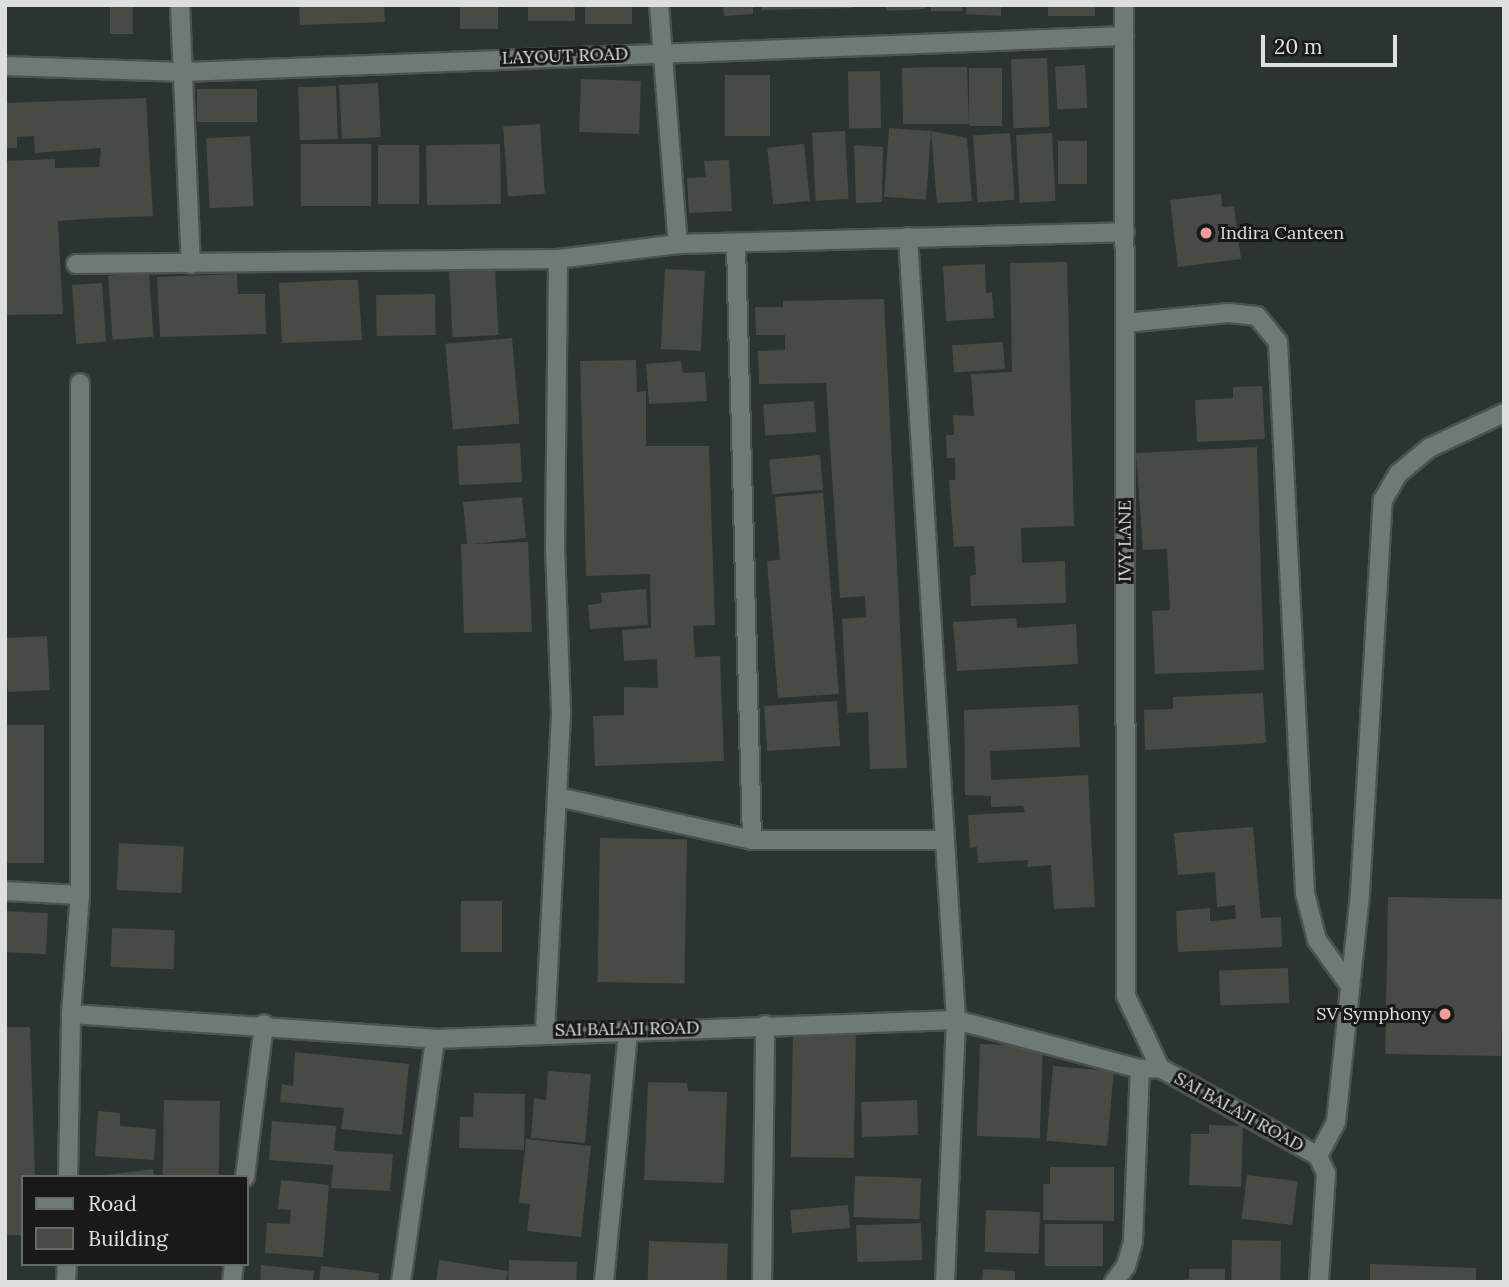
<!DOCTYPE html>
<html>
<head>
<meta charset="utf-8">
<style>
  body { margin:0 }
  #map { position:relative; width:1509px; height:1287px; overflow:hidden; background:#2b3431; font-family:Lora,serif }
  div>[style] { position:absolute }
  [style*='--x'] { left:calc(var(--x)*1px); top:calc(var(--y)*1px); width:calc(var(--w)*1px); rotate:calc(var(--a)*1deg) }
  .building>* { inset:0; background:#464b45; transform-origin:0 0 }
  .roads { filter:drop-shadow(2px 0 #4b5250) drop-shadow(-2px 0 #4b5250) drop-shadow(0 2px #4b5250) drop-shadow(0 -2px #4b5250) }
  .minor>* { height:18px; margin:-9px; padding:0 9px; transform-origin:9px; border-radius:9px; background:#6f7975 }
  .dots>* { width:19px; height:19px; translate:-50% -50%; box-sizing:border-box; border:4px solid #171a19; border-radius:50% }
  span { translate:-50% -50%; white-space:nowrap; text-align:center; line-height:1.15; -webkit-text-stroke:6px #171a19; paint-order:stroke }
  .street-label { font-size:18px; color:#dce1df }
  .poi-label { font-size:18px; color:#dce1df }
  .left { translate:0 -50%; text-align:left }
  .right { translate:-100% -50%; text-align:right }
  .frame { position:absolute; inset:0; border:7px solid #dce1df; pointer-events:none }
  .legend { position:absolute; left:21px; top:1175px; width:228px; height:91px; box-sizing:border-box; background:#171a19; border:2px solid #666a68; margin:0; padding:9px 12px; list-style:none; font-size:21px; color:#dce1df }
  .legend li { display:flex; align-items:center; gap:14px; height:35px }
  .legend b { width:35px; border:2px solid #666a68 }
  .scale { position:absolute; left:1261px; top:35px; width:136px; height:32px; box-sizing:border-box; border:4px solid #dce1df; border-top:0; padding-left:9px; font-size:21px; line-height:24px; white-space:nowrap; color:#dce1df; -webkit-text-stroke:5px #171a19; paint-order:stroke }
</style>
</head>
<body>
<div id="map">
  <div class="building">
    <i style="left:110px;top:5px;width:23px;height:29px"></i>
    <i style="clip-path:polygon(299px 5px,384px 5px,385px 22px,300px 25px)"></i>
    <i style="left:460px;top:5px;width:38px;height:24px"></i>
    <i style="left:528px;top:5px;width:47px;height:16px"></i>
    <i style="left:585px;top:5px;width:47px;height:19px"></i>
    <i style="clip-path:polygon(723px 5px,753px 5px,753px 14px,724px 16px)"></i>
    <i style="clip-path:polygon(761px 5px,852px 5px,852px 8px,762px 10px)"></i>
    <i style="clip-path:polygon(886px 5px,925px 5px,925px 9px,887px 11px)"></i>
    <i style="left:931px;top:5px;width:31px;height:6px"></i>
    <i style="clip-path:polygon(967px 5px,1001px 5px,1001px 16px,966px 14px)"></i>
    <i style="left:1048px;top:5px;width:47px;height:11px"></i>
    <i style="left:1047px;top:58px;width:69px;height:36px;rotate:88deg"></i>
    <i style="left:1085px;top:65px;width:43px;height:30px;rotate:87deg"></i>
    <i style="clip-path:polygon(934px 67px,967px 67px,969px 124px,903px 124px,902px 68px)"></i>
    <i style="left:969px;top:68px;width:33px;height:58px"></i>
    <i style="left:880px;top:71px;width:57px;height:32px;rotate:89deg"></i>
    <i style="left:725px;top:75px;width:45px;height:61px"></i>
    <i style="left:581px;top:79px;width:60px;height:53px;rotate:2deg"></i>
    <i style="left:378px;top:83px;width:54px;height:39px;rotate:87deg"></i>
    <i style="left:336px;top:86px;width:53px;height:38px;rotate:88deg"></i>
    <i style="left:257px;top:89px;width:33px;height:60px;rotate:90deg"></i>
    <i style="clip-path:polygon(146px 98px,153px 216px,101px 218px,101px 204px,101px 218px,58px 221px,63px 314px,5px 315px,5px 161px,55px 159px,55px 168px,99px 167px,101px 148px,35px 153px,34px 136px,17px 137px,17px 148px,5px 148px,5px 103px)"></i>
    <i style="left:540px;top:124px;width:70px;height:37px;rotate:86deg"></i>
    <i style="left:889px;top:128px;width:42px;height:69px;rotate:4deg"></i>
    <i style="left:845px;top:131px;width:68px;height:33px;rotate:87deg"></i>
    <i style="clip-path:polygon(931px 131px,967px 138px,972px 201px,937px 203px)"></i>
    <i style="left:1010px;top:133px;width:67px;height:37px;rotate:86deg"></i>
    <i style="left:1052px;top:133px;width:68px;height:36px;rotate:87deg"></i>
    <i style="left:250px;top:136px;width:70px;height:44px;rotate:87deg"></i>
    <i style="left:1058px;top:141px;width:29px;height:43px"></i>
    <i style="left:371px;top:144px;width:62px;height:70px;rotate:90deg"></i>
    <i style="left:500px;top:144px;width:60px;height:74px;rotate:89deg"></i>
    <i style="left:804px;top:144px;width:57px;height:37px;rotate:84deg"></i>
    <i style="left:378px;top:145px;width:41px;height:59px"></i>
    <i style="clip-path:polygon(854px 145px,883px 147px,882px 202px,856px 203px)"></i>
    <i style="clip-path:polygon(729px 160px,732px 211px,689px 213px,687px 178px,706px 177px,704px 161px)"></i>
    <i style="clip-path:polygon(1221px 194px,1222px 207px,1234px 206px,1241px 259px,1178px 267px,1170px 200px)"></i>
    <i style="clip-path:polygon(1067px 262px,1074px 526px,1021px 528px,1022px 563px,1065px 561px,1066px 603px,971px 606px,970px 576px,976px 575px,974px 546px,954px 547px,949px 480px,955px 480px,955px 458px,947px 458px,946px 435px,954px 435px,953px 415px,974px 416px,971px 374px,1012px 372px,1010px 263px)"></i>
    <i style="clip-path:polygon(985px 264px,986px 293px,992px 292px,994px 318px,946px 321px,943px 266px)"></i>
    <i style="left:495px;top:269px;width:66px;height:46px;rotate:87deg"></i>
    <i style="left:665px;top:269px;width:40px;height:80px;rotate:3deg"></i>
    <i style="left:149px;top:273px;width:64px;height:41px;rotate:86deg"></i>
    <i style="clip-path:polygon(237px 274px,238px 294px,265px 294px,266px 334px,160px 337px,157px 277px)"></i>
    <i style="clip-path:polygon(337px 280px,358px 280px,362px 340px,282px 343px,279px 283px)"></i>
    <i style="left:102px;top:283px;width:59px;height:30px;rotate:86deg"></i>
    <i style="left:435px;top:294px;width:41px;height:59px;rotate:89deg"></i>
    <i style="clip-path:polygon(884px 299px,907px 768px,870px 769px,868px 712px,847px 713px,842px 619px,866px 617px,865px 596px,840px 598px,826px 383px,759px 384px,758px 351px,785px 350px,785px 335px,756px 335px,755px 307px,783px 307px,783px 301px)"></i>
    <i style="left:512px;top:338px;width:86px;height:67px;rotate:85deg"></i>
    <i style="left:1003px;top:342px;width:27px;height:51px;rotate:86deg"></i>
    <i style="clip-path:polygon(636px 360px,637px 392px,646px 391px,646px 446px,709px 446px,715px 625px,693px 626px,695px 657px,720px 656px,724px 761px,595px 766px,593px 716px,624px 715px,624px 687px,658px 688px,657px 659px,624px 661px,622px 630px,651px 628px,650px 574px,586px 576px,580px 361px)"></i>
    <i style="clip-path:polygon(681px 361px,683px 373px,705px 372px,707px 401px,649px 404px,646px 364px)"></i>
    <i style="clip-path:polygon(1262px 386px,1265px 439px,1197px 442px,1195px 400px,1233px 398px,1233px 387px)"></i>
    <i style="left:814px;top:401px;width:31px;height:51px;rotate:86deg"></i>
    <i style="left:520px;top:443px;width:39px;height:63px;rotate:87deg"></i>
    <i style="clip-path:polygon(1257px 447px,1264px 670px,1155px 674px,1152px 611px,1170px 610px,1167px 549px,1143px 550px,1136px 453px)"></i>
    <i style="left:820px;top:455px;width:35px;height:51px;rotate:85deg"></i>
    <i style="clip-path:polygon(823px 493px,839px 694px,778px 698px,767px 561px,780px 560px,775px 497px)"></i>
    <i style="clip-path:polygon(522px 497px,526px 538px,473px 544px,528px 542px,532px 632px,464px 633px,461px 544px,467px 544px,463px 502px)"></i>
    <i style="clip-path:polygon(646px 589px,648px 625px,590px 629px,588px 605px,602px 603px,601px 593px)"></i>
    <i style="clip-path:polygon(1016px 618px,1017px 628px,1076px 624px,1078px 664px,957px 671px,953px 622px)"></i>
    <i style="left:47px;top:636px;width:54px;height:42px;rotate:87deg"></i>
    <i style="clip-path:polygon(1263px 693px,1266px 743px,1145px 750px,1144px 710px,1173px 709px,1173px 697px)"></i>
    <i style="left:837px;top:701px;width:45px;height:73px;rotate:86deg"></i>
    <i style="clip-path:polygon(1078px 705px,1080px 747px,990px 751px,991px 780px,1088px 775px,1095px 907px,1054px 909px,1051px 865px,1027px 867px,1028px 860px,978px 863px,977px 847px,970px 848px,968px 815px,1025px 812px,1023px 806px,991px 807px,991px 796px,965px 795px,964px 710px)"></i>
    <i style="left:5px;top:725px;width:39px;height:138px"></i>
    <i style="clip-path:polygon(1253px 827px,1261px 918px,1281px 917px,1282px 947px,1178px 952px,1176px 911px,1210px 908px,1210px 921px,1236px 919px,1235px 905px,1217px 907px,1215px 872px,1178px 875px,1174px 833px)"></i>
    <i style="left:600px;top:838px;width:87px;height:144px;rotate:1deg"></i>
    <i style="left:119px;top:843px;width:65px;height:47px;rotate:3deg"></i>
    <i style="left:1388px;top:897px;width:116px;height:157px;rotate:1deg"></i>
    <i style="left:461px;top:901px;width:41px;height:51px"></i>
    <i style="left:5px;top:911px;width:43px;height:41px;rotate:3deg"></i>
    <i style="left:112px;top:928px;width:63px;height:39px;rotate:2deg"></i>
    <i style="left:1288px;top:968px;width:35px;height:69px;rotate:88deg"></i>
    <i style="clip-path:polygon(5px 1027px,30px 1027px,35px 1177px,23px 1177px,23px 1235px,5px 1235px)"></i>
    <i style="left:793px;top:1028px;width:63px;height:129px;rotate:1deg"></i>
    <i style="left:980px;top:1044px;width:63px;height:92px;rotate:2deg"></i>
    <i style="clip-path:polygon(295px 1052px,409px 1064px,402px 1135px,341px 1129px,344px 1108px,280px 1102px,282px 1084px,293px 1086px)"></i>
    <i style="left:1053px;top:1066px;width:61px;height:75px;rotate:5deg"></i>
    <i style="clip-path:polygon(548px 1071px,591px 1074px,585px 1143px,531px 1138px,534px 1098px,546px 1100px)"></i>
    <i style="clip-path:polygon(648px 1082px,687px 1083px,688px 1091px,727px 1092px,724px 1183px,644px 1180px)"></i>
    <i style="clip-path:polygon(474px 1093px,525px 1094px,524px 1150px,459px 1148px,460px 1117px,473px 1117px)"></i>
    <i style="left:164px;top:1100px;width:56px;height:77px;rotate:1deg"></i>
    <i style="left:917px;top:1100px;width:35px;height:56px;rotate:88deg"></i>
    <i style="clip-path:polygon(98px 1111px,120px 1113px,120px 1126px,156px 1129px,154px 1160px,95px 1156px)"></i>
    <i style="clip-path:polygon(272px 1121px,336px 1126px,334px 1151px,393px 1154px,390px 1191px,331px 1188px,333px 1165px,269px 1160px)"></i>
    <i style="clip-path:polygon(1209px 1125px,1243px 1126px,1241px 1187px,1189px 1185px,1191px 1134px,1209px 1134px)"></i>
    <i style="clip-path:polygon(526px 1139px,591px 1146px,581px 1237px,527px 1231px,530px 1204px,519px 1203px)"></i>
    <i style="clip-path:polygon(1050px 1167px,1114px 1167px,1114px 1221px,1043px 1220px,1043px 1184px,1050px 1184px)"></i>
    <i style="left:153px;top:1169px;width:8px;height:59px;rotate:83deg"></i>
    <i style="left:1247px;top:1175px;width:51px;height:44px;rotate:7deg"></i>
    <i style="left:855px;top:1176px;width:66px;height:41px;rotate:2deg"></i>
    <i style="clip-path:polygon(281px 1180px,329px 1185px,323px 1257px,265px 1253px,267px 1223px,290px 1224px,291px 1210px,278px 1209px)"></i>
    <i style="left:848px;top:1205px;width:23px;height:58px;rotate:85deg"></i>
    <i style="left:986px;top:1210px;width:54px;height:42px;rotate:2deg"></i>
    <i style="left:921px;top:1223px;width:37px;height:65px;rotate:88deg"></i>
    <i style="left:1045px;top:1224px;width:58px;height:42px"></i>
    <i style="left:1232px;top:1240px;width:49px;height:42px;rotate:1deg"></i>
    <i style="left:649px;top:1241px;width:79px;height:41px;rotate:2deg"></i>
    <i style="clip-path:polygon(439px 1260px,508px 1271px,506px 1282px,436px 1282px)"></i>
    <i style="left:509px;top:1260px;width:68px;height:22px;rotate:2deg"></i>
    <i style="clip-path:polygon(1370px 1264px,1476px 1268px,1476px 1282px,1370px 1282px)"></i>
    <i style="clip-path:polygon(261px 1265px,314px 1271px,313px 1282px,260px 1282px)"></i>
    <i style="clip-path:polygon(321px 1266px,379px 1273px,378px 1282px,319px 1282px)"></i>
    <i style="clip-path:polygon(983px 1269px,1015px 1271px,1015px 1282px,982px 1282px)"></i>
    <i style="clip-path:polygon(1189px 1269px,1225px 1269px,1225px 1282px,1167px 1282px,1189px 1279px)"></i>
  </div>
  <div class="roads">
    <div class="minor">
      <i style="--x:180;--y:5;--w:259;--a:87.6"></i>
      <i style="--x:659;--y:5;--w:240;--a:85.5"></i>
      <i style="--x:1124;--y:5;--w:991;--a:89.88"></i>
      <i style="--x:1126;--y:996;--w:80;--a:64.7"></i>
      <i style="--x:5;--y:66;--w:179;--a:1.9"></i>
      <i style="--x:184;--y:72;--w:941;--a:-2.19"></i>
      <i style="--x:908;--y:237;--w:784;--a:86.49"></i>
      <i style="--x:956;--y:1020;--w:262;--a:92.4"></i>
      <i style="--x:736;--y:245;--w:595;--a:88.46"></i>
      <i style="--x:76;--y:264;--w:482;--a:-0.6"></i>
      <i style="--x:558;--y:259;--w:121;--a:-7.1"></i>
      <i style="--x:678;--y:244;--w:447;--a:-1.5"></i>
      <i style="--x:1125;--y:323;--w:104;--a:-5.5"></i>
      <i style="--x:1229;--y:313;--w:28;--a:6"></i>
      <i style="--x:1257;--y:316;--w:33;--a:51"></i>
      <i style="--x:1278;--y:342;--w:552;--a:87.19"></i>
      <i style="--x:1305;--y:893;--w:49;--a:75.7"></i>
      <i style="--x:1317;--y:940;--w:57;--a:54.3"></i>
      <i style="--x:558;--y:797;--w:199;--a:12.5"></i>
      <i style="--x:752;--y:840;--w:191;--a:0"></i>
      <i style="--x:5;--y:891;--w:75;--a:3.1"></i>
      <i style="--x:71;--y:1014;--w:119;--a:-85.7"></i>
      <i style="--x:80;--y:895;--w:512;--a:-90"></i>
      <i style="--x:545;--y:1031;--w:320;--a:-87.1"></i>
      <i style="--x:561;--y:711;--w:160;--a:-92.1"></i>
      <i style="--x:555;--y:551;--w:292;--a:-89.4"></i>
      <i style="--x:1318;--y:1156;--w:38;--a:-62"></i>
      <i style="--x:1336;--y:1122;--w:230;--a:-84"></i>
      <i style="--x:1360;--y:893;--w:394;--a:-86.7"></i>
      <i style="--x:1383;--y:500;--w:30;--a:-60"></i>
      <i style="--x:1398;--y:474;--w:40;--a:-40"></i>
      <i style="--x:1429;--y:448;--w:83;--a:-25"></i>
      <i style="--x:1318;--y:1156;--w:19;--a:65"></i>
      <i style="--x:1326;--y:1173;--w:109;--a:93.7"></i>
      <i style="--x:68;--y:1177;--w:163;--a:-88.9"></i>
      <i style="--x:71;--y:1014;--w:365;--a:3.9"></i>
      <i style="--x:435;--y:1039;--w:521;--a:-2.09"></i>
      <i style="--x:956;--y:1020;--w:190;--a:14.9"></i>
      <i style="--x:1140;--y:1069;--w:20;--a:-3"></i>
      <i style="--x:1160;--y:1068;--w:181;--a:29.1"></i>
      <i style="--x:245;--y:1177;--w:154;--a:-82.9"></i>
      <i style="--x:66;--y:1282;--w:18;--a:-87"></i>
      <i style="--x:232;--y:1282;--w:18;--a:-84"></i>
      <i style="--x:401;--y:1282;--w:245;--a:-82"></i>
      <i style="--x:604;--y:1282;--w:252;--a:-84.5"></i>
      <i style="--x:762;--y:1282;--w:257;--a:-89.3"></i>
      <i style="--x:1114;--y:1282;--w:20;--a:-53"></i>
      <i style="--x:1126;--y:1266;--w:26;--a:-74"></i>
      <i style="--x:1133;--y:1241;--w:172;--a:-87.7"></i>
    </div>
  </div>
  <div class="dots">
    <i style="left:1206px;top:233px;background:#f59b97"></i>
    <i style="left:1445px;top:1014px;background:#f59b97"></i>
  </div>
  <div class="street-label">
    <span style="left:565px;top:56px;rotate:-2deg">LAYOUT ROAD</span>
    <span style="left:1125px;top:541px;rotate:-90deg">IVY LANE</span>
    <span style="left:627px;top:1029px;rotate:-1deg">SAI BALAJI ROAD</span>
    <span style="left:1239px;top:1112px;rotate:29deg">SAI BALAJI ROAD</span>
  </div>
  <div class="poi-label">
    <span class="left" style="left:1220px;top:233px">Indira Canteen</span>
    <span class="right" style="left:1431px;top:1014px">SV Symphony</span>
  </div>
  <div class="frame"></div>
  <ul class="legend">
  <li><b style="height:9px;background:#6f7975"></b>Road</li>
  <li><b style="height:19px;background:#464b45"></b>Building</li>
  </ul>
  <div class="scale">20 m</div>
</div>
</body>
</html>
